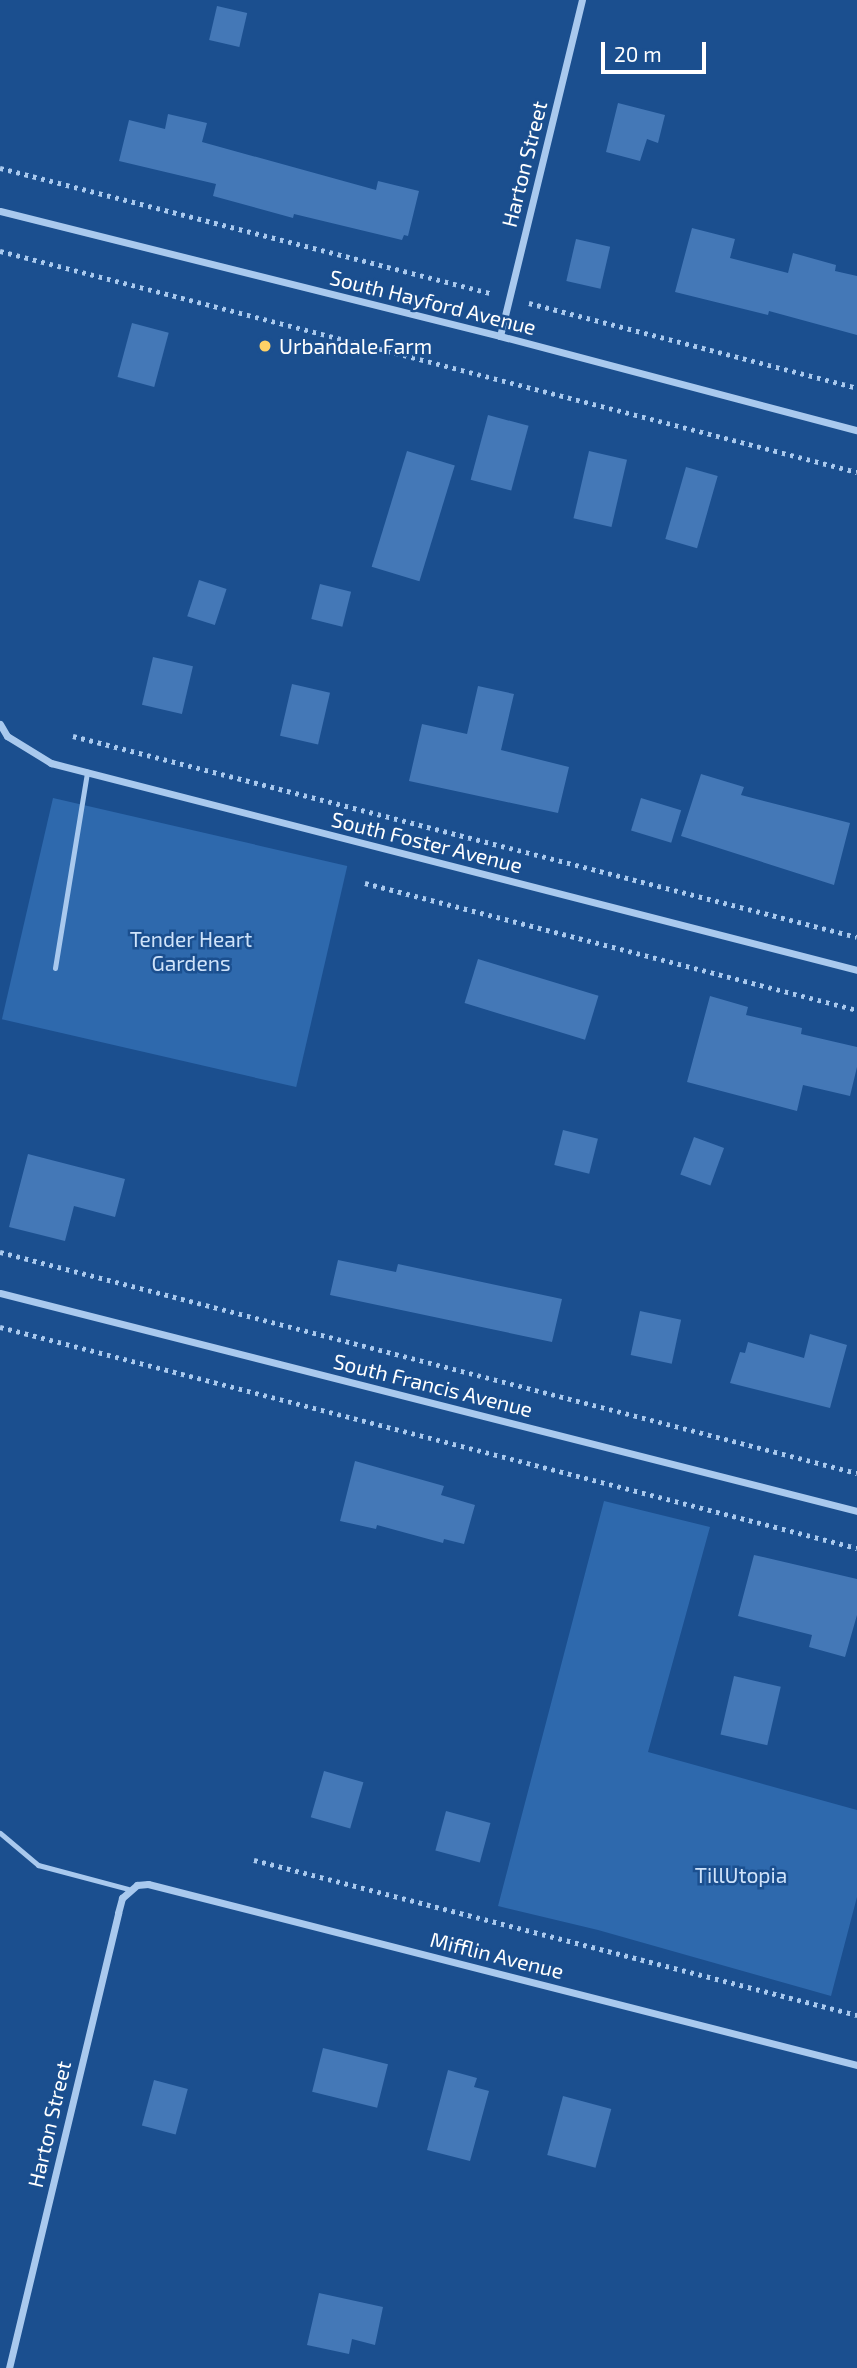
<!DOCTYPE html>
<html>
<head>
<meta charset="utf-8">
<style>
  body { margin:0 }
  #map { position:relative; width:857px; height:2368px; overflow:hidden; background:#1b4f8f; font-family:"Exo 2",sans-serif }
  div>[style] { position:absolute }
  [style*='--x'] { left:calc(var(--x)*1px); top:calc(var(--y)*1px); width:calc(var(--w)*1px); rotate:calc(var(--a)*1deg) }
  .green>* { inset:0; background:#2e69ad; transform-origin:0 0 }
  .building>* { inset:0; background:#4478b7; transform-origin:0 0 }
  .path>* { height:4.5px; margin-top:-2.25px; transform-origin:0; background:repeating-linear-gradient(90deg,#a9c9ee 0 3.5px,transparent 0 8.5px) }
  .lane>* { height:5px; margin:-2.5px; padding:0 2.5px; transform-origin:2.5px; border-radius:2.5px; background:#a9c9ee }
  .street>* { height:7px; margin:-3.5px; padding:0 3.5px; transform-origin:3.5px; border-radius:3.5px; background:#a9c9ee }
  .dots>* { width:19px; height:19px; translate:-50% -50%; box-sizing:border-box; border:4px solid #1b4f8f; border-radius:50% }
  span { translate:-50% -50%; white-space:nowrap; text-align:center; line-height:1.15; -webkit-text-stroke:5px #1b4f8f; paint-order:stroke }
  .street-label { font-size:21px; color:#fff }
  .poi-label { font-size:21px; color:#fff }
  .left { translate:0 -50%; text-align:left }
  .park-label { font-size:21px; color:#cfe3fa }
  .scale { position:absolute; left:601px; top:42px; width:105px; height:32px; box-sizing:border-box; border:4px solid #fff; border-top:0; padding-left:9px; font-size:21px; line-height:24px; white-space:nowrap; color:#fff; -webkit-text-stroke:5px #1b4f8f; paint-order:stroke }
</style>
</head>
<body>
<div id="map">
  <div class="green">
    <i style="left:53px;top:798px;width:302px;height:227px;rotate:13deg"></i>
    <i style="clip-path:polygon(604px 1501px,710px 1527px,648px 1752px,857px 1810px,857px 1897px,831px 1996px,598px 1930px,498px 1906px)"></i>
  </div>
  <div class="building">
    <i style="left:217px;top:6px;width:31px;height:35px;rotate:13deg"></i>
    <i style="clip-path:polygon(618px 103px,665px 115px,658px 143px,647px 139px,640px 161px,606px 152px)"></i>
    <i style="clip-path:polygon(168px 114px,207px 123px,202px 142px,376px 190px,378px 181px,419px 191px,408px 236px,404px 235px,402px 240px,294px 214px,293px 218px,213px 196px,216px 184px,119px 161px,129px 120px,165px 129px)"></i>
    <i style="clip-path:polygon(692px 228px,735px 239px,730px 258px,788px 273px,793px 253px,836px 265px,835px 271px,857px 276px,857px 335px,769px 311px,768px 315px,675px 292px)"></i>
    <i style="left:576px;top:239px;width:35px;height:43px;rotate:13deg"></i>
    <i style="left:132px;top:323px;width:38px;height:56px;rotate:15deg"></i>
    <i style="left:488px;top:415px;width:42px;height:67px;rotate:15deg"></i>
    <i style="left:407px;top:451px;width:50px;height:121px;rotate:17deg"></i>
    <i style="left:589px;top:451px;width:39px;height:69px;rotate:13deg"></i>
    <i style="left:686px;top:467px;width:33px;height:75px;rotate:16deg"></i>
    <i style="left:199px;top:580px;width:29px;height:38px;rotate:18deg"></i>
    <i style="left:320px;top:584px;width:32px;height:36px;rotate:14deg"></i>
    <i style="left:153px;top:657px;width:41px;height:49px;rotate:13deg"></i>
    <i style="left:292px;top:684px;width:39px;height:53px;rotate:13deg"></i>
    <i style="clip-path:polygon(478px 686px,514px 694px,501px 750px,569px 767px,558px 813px,409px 781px,422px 724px,467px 734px)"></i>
    <i style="clip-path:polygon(701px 774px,744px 787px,741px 795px,850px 823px,834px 885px,681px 836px)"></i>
    <i style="left:641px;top:798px;width:42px;height:34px;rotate:17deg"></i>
    <i style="left:478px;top:959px;width:126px;height:46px;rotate:17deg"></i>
    <i style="clip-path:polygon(710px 996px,748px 1007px,746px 1015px,802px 1028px,801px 1034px,857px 1047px,857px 1067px,850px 1096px,803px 1085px,797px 1111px,687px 1082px)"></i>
    <i style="left:563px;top:1130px;width:36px;height:36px;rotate:14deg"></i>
    <i style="left:694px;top:1137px;width:32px;height:40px;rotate:20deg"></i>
    <i style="clip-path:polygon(28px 1154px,125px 1179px,115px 1217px,74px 1206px,65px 1241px,9px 1227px)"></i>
    <i style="clip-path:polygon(338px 1260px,396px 1272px,398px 1264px,562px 1299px,552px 1342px,330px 1295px)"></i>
    <i style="left:640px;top:1311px;width:42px;height:45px;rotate:12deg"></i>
    <i style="clip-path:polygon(810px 1334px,847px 1345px,830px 1408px,730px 1383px,740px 1352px,745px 1353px,748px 1342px,804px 1358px)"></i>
    <i style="clip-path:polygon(355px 1461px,444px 1486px,441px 1495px,475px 1505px,464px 1544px,444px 1539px,443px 1543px,377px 1525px,376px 1529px,340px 1521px)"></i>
    <i style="clip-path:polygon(754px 1555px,857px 1579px,857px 1615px,845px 1657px,809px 1647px,812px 1635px,738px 1616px)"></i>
    <i style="left:734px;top:1676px;width:48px;height:60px;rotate:13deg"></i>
    <i style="left:324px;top:1771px;width:41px;height:48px;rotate:16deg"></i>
    <i style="left:446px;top:1811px;width:46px;height:41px;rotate:15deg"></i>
    <i style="left:323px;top:2048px;width:67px;height:45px;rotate:14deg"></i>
    <i style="clip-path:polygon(448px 2070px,477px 2078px,474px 2087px,489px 2091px,470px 2161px,427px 2150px)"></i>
    <i style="left:154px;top:2080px;width:35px;height:47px;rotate:15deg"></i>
    <i style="left:563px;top:2096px;width:50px;height:61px;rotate:15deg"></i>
    <i style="clip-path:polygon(319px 2293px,383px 2307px,375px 2345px,352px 2339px,349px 2354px,307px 2345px)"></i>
  </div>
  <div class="path">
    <i style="--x:0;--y:168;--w:506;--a:14.31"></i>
    <i style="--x:0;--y:251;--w:885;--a:14.46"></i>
    <i style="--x:529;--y:303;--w:339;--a:14.5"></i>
    <i style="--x:73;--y:736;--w:809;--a:14.38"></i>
    <i style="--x:365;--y:883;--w:508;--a:14.47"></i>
    <i style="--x:0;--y:1252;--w:885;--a:14.46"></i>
    <i style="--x:0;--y:1327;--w:885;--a:14.46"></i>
    <i style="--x:254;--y:1860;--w:623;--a:14.42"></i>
  </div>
  <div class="lane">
    <i style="--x:55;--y:968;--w:199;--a:-80.7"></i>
    <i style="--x:0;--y:1833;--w:50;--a:40.1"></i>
    <i style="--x:38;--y:1865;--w:93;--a:14.9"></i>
  </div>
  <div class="street">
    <i style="--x:0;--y:211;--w:515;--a:14.04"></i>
    <i style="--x:500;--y:336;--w:369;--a:14.8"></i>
    <i style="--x:500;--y:336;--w:346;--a:-76.3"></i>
    <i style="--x:0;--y:724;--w:14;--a:60"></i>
    <i style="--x:7;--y:736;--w:52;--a:31.5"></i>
    <i style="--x:51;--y:763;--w:832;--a:14.4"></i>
    <i style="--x:0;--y:1293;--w:884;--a:14.27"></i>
    <i style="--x:9;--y:2368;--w:468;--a:-76.5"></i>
    <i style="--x:118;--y:1913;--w:16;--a:-75"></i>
    <i style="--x:122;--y:1898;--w:20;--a:-41"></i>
    <i style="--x:137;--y:1885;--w:11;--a:-5"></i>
    <i style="--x:148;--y:1884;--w:732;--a:14.32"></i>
  </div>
  <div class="dots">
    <i style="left:265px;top:346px;background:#ffd166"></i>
  </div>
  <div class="street-label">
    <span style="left:524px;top:164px;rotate:-76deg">Harton Street</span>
    <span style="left:433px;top:302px;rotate:14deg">South Hayford Avenue</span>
    <span style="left:427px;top:842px;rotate:14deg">South Foster Avenue</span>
    <span style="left:433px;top:1385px;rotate:14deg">South Francis Avenue</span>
    <span style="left:497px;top:1955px;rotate:14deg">Mifflin Avenue</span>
    <span style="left:49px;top:2124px;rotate:-77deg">Harton Street</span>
  </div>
  <div class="poi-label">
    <span class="left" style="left:279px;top:346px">Urbandale Farm</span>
  </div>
  <div class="park-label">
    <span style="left:191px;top:951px">Tender Heart<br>Gardens</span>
    <span style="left:741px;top:1875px">TillUtopia</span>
  </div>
  <div class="scale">20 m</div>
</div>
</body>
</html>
